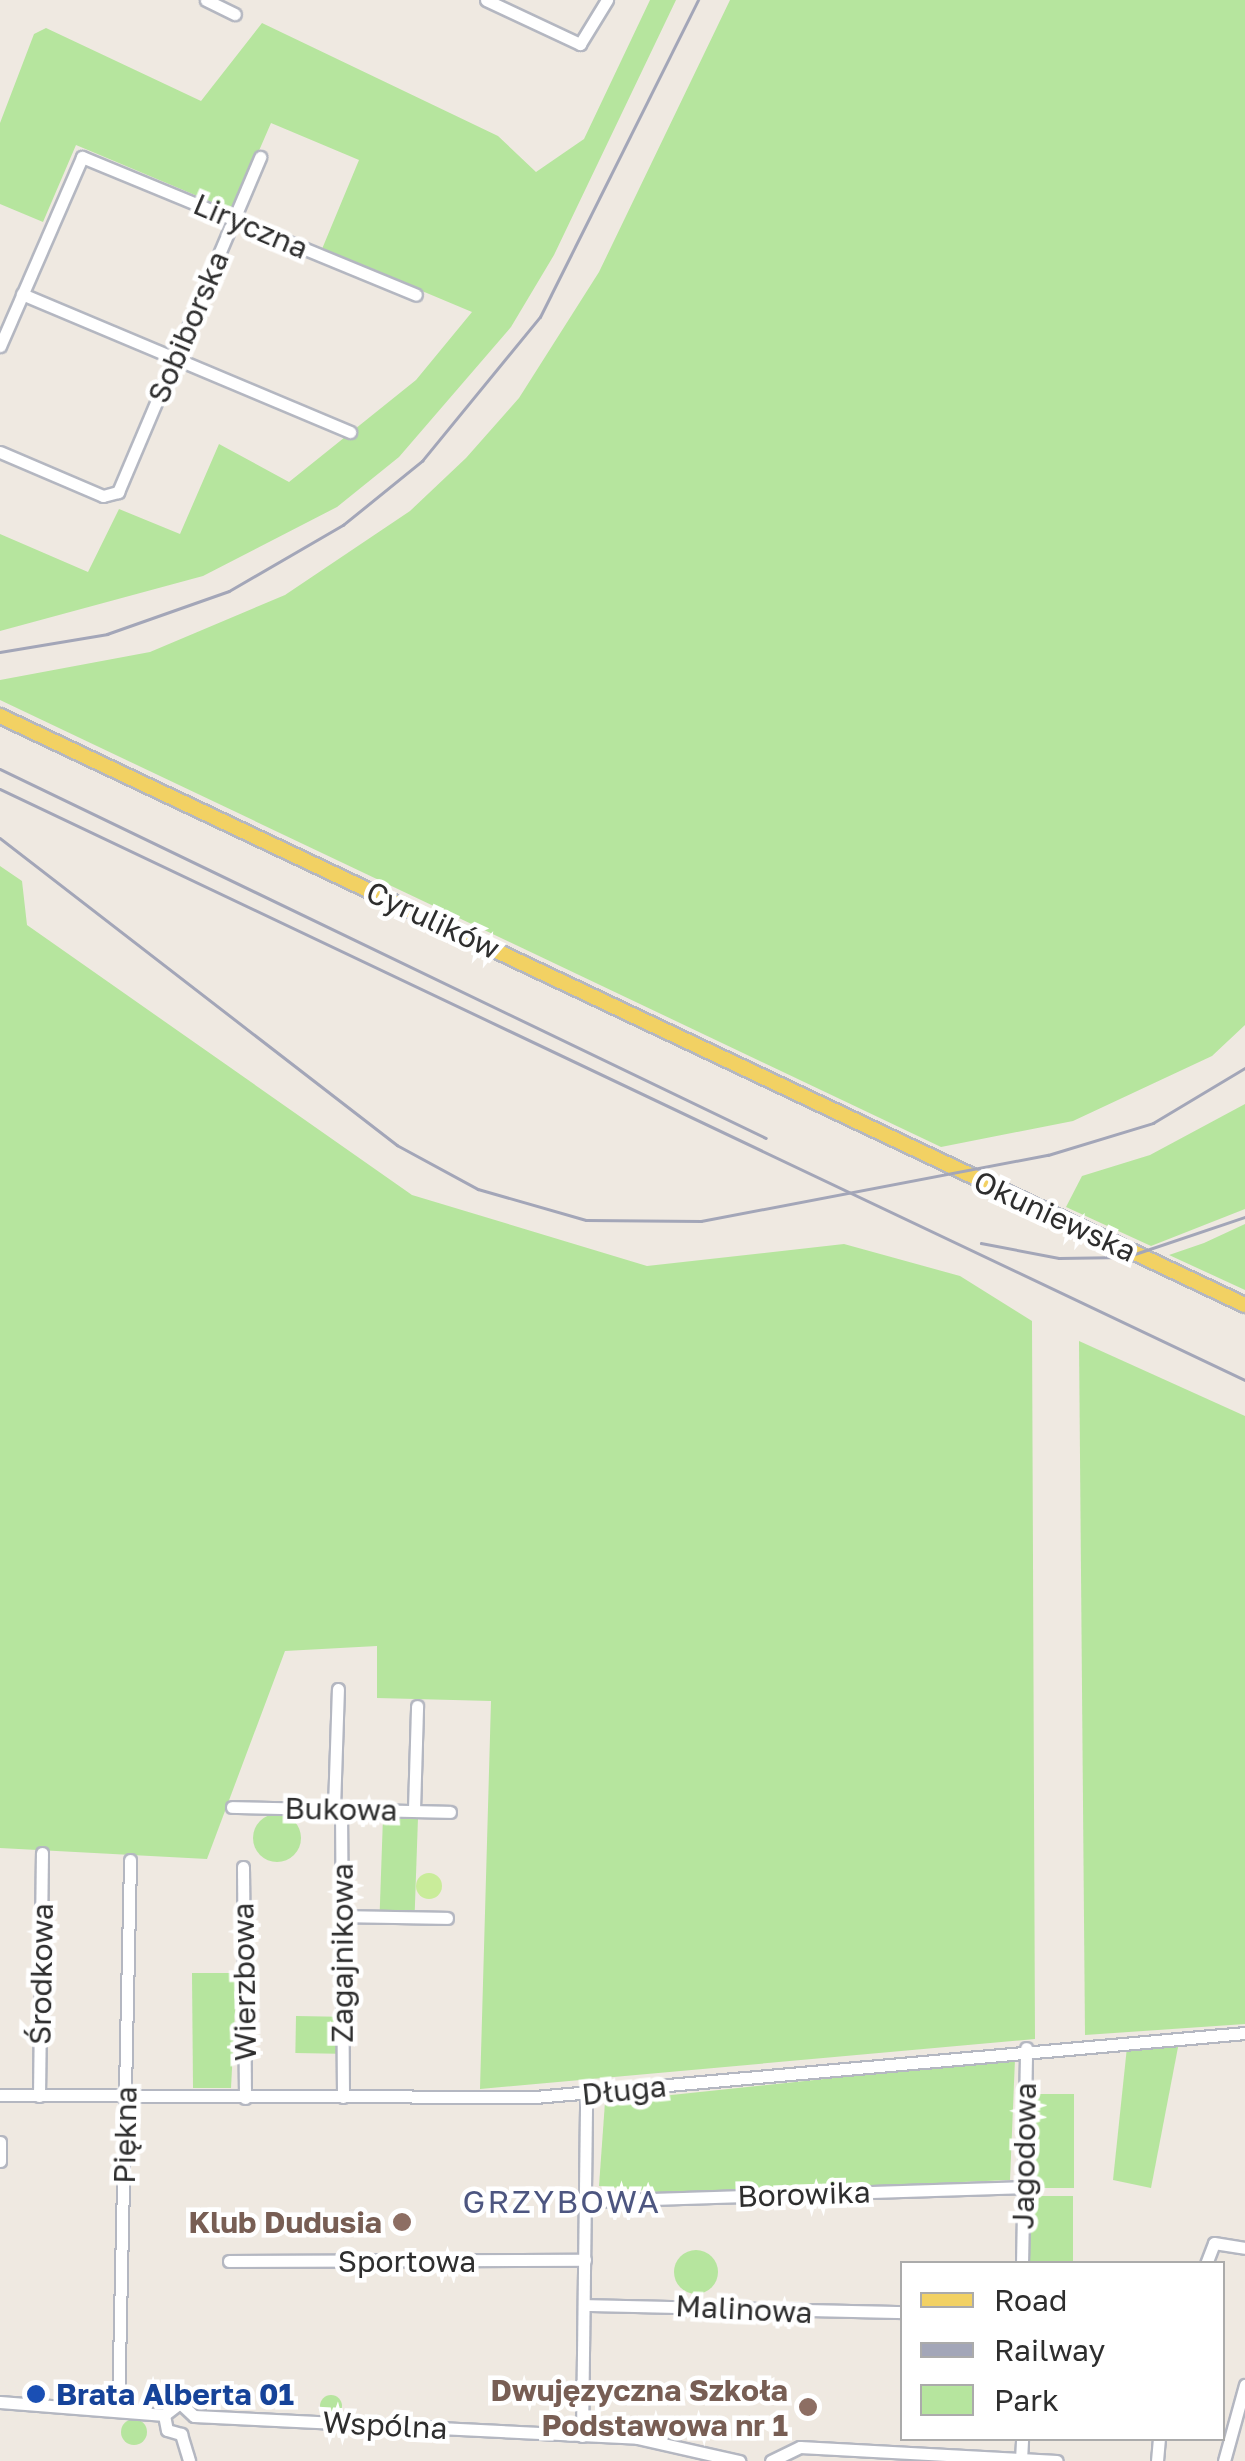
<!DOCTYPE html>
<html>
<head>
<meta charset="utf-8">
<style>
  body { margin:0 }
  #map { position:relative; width:1245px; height:2461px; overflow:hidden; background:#efe9e1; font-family:"Golos Text",sans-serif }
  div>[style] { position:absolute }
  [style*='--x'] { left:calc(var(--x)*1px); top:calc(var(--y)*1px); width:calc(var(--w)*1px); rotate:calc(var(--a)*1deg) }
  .green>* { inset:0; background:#b6e59e; transform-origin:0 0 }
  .round { border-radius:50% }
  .pitch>* { inset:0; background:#c9ec9a }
  .roads { filter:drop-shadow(2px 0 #b4b7c1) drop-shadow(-2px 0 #b4b7c1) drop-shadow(0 2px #b4b7c1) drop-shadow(0 -2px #b4b7c1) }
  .minor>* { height:11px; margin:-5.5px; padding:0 5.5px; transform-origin:5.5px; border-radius:5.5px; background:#fff }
  .major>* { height:14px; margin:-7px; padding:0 7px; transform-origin:7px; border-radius:7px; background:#f2d163 }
  .rail>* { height:2.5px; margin:-1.25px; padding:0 1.25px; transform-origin:1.25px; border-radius:1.25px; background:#a3a6b8 }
  .dots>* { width:28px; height:28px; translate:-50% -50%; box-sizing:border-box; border:5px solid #fff; border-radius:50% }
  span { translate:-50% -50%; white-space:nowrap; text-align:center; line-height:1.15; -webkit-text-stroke:9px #fff; paint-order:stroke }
  .street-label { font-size:30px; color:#2e2e2e }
  .education-label { font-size:30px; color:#785e54; font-weight:700 }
  .right { translate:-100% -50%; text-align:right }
  .transit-label { font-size:30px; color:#164399; font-weight:700 }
  .left { translate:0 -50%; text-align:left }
  .neighbourhood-label { font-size:32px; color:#4d5680; letter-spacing:2.5px }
  .legend { position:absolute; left:900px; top:2261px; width:325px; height:180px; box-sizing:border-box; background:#fff; border:2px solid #ababab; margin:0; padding:12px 18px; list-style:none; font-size:30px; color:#2e2e2e }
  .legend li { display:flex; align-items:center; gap:20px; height:50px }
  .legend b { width:50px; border:2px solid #ababab }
</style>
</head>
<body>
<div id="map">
  <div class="green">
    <i style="clip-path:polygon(650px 0,676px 0,554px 255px,511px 327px,399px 457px,337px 507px,203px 576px,0 631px,0 534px,88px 572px,119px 509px,180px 534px,219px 444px,289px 482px,416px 380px,472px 312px,322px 249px,359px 160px,271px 123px,233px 211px,76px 145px,43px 222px,0 204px,0 123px,34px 34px,46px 28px,201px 101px,262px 23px,498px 136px,536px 172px,584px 139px)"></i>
    <i style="clip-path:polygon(730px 0,1245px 0,1245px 1025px,1212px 1056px,1073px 1121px,941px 1147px,0 700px,0 680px,150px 652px,285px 595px,410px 511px,466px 458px,519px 398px,599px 272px)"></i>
    <i style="clip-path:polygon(0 866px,22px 881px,27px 925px,412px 1195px,647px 1266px,844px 1244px,960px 1276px,1032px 1321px,1035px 2039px,480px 2089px,491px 1701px,377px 1698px,377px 1646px,285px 1651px,207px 1859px,0 1848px)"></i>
    <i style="clip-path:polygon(1245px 1104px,1245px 1209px,1151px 1246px,1066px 1207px,1082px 1176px,1150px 1155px)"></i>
    <i style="clip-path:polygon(1245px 1224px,1245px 1290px,1169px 1255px,1204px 1243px)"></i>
    <i style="clip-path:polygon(1079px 1341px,1245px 1416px,1245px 2024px,1085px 2035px)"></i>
    <i class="round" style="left:253px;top:1814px;width:48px;height:48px"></i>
    <i style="left:383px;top:1817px;width:35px;height:94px;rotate:2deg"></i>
    <i style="clip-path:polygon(192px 1973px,237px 1973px,231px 2088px,193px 2088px)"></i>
    <i style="left:296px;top:2016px;width:42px;height:37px;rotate:1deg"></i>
    <i style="clip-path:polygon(1179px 2042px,1151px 2188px,1113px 2180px,1127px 2047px)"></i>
    <i style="clip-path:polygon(1015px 2059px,1010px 2180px,678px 2194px,599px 2186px,605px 2102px)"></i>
    <i style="left:1030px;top:2094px;width:44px;height:94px"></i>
    <i style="left:1073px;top:2196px;width:67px;height:43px;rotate:90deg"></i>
    <i class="round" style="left:674px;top:2250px;width:44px;height:44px"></i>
    <i class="round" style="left:320px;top:2395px;width:22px;height:22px"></i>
    <i class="round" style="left:121px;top:2419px;width:26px;height:26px"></i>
  </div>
  <div class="pitch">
    <i class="round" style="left:416px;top:1873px;width:26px;height:26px"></i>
  </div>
  <div class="roads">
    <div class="minor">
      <i style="--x:206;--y:0;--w:32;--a:26"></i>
      <i style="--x:486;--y:0;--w:104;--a:25.1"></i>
      <i style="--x:580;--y:44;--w:52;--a:-58.5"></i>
      <i style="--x:22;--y:294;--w:356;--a:22.8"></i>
      <i style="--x:0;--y:346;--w:206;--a:-66.5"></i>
      <i style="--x:82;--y:157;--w:361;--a:22.4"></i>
      <i style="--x:0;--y:452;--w:112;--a:23.1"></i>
      <i style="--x:103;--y:496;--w:16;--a:-15"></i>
      <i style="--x:118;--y:492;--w:364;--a:-67"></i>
      <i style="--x:232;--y:1807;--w:218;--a:1.3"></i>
      <i style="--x:334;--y:1808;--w:119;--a:-88.1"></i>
      <i style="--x:341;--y:1808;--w:289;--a:89.6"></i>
      <i style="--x:414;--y:1810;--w:104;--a:-88.3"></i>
      <i style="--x:243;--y:1867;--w:231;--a:89.5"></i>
      <i style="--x:342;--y:1916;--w:105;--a:1.1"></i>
      <i style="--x:0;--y:2095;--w:535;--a:0.21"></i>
      <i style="--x:535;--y:2097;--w:713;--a:-5.15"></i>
      <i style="--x:39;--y:2096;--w:243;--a:-89.3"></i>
      <i style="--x:0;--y:2161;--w:19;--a:-90"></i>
      <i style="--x:586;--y:2201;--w:437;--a:-1.8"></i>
      <i style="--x:229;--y:2261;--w:356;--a:-0.2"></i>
      <i style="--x:1022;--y:2264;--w:216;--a:-88.9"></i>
      <i style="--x:1206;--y:2264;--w:22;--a:-69"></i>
      <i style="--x:1214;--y:2243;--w:31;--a:9"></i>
      <i style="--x:585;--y:2305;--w:317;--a:1.3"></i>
      <i style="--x:0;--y:2402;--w:165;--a:4.5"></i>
      <i style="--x:118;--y:2411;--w:551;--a:-88.75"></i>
      <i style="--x:164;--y:2415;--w:20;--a:-37"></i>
      <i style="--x:180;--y:2403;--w:19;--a:43"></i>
      <i style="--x:164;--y:2415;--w:15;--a:79"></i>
      <i style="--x:167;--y:2430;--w:15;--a:16"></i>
      <i style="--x:194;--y:2416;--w:444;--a:2.8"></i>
      <i style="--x:637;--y:2438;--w:105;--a:12.7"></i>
      <i style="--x:181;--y:2434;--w:28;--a:73"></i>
      <i style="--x:582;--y:2436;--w:341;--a:-89.3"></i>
      <i style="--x:1021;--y:2460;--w:22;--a:-87"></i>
      <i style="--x:771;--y:2461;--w:32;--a:-26"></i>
      <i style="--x:800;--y:2447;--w:257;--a:3.1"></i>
      <i style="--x:1157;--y:2461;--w:23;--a:-85"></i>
      <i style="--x:1224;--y:2461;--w:79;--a:-74.6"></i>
    </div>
    <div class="major">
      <i style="--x:0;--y:716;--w:1377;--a:25.32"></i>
    </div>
  </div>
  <div class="rail">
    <i style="--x:0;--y:652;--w:109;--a:-9.5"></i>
    <i style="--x:107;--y:634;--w:129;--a:-19.4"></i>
    <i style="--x:229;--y:591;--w:132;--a:-30.1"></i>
    <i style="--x:343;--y:525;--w:102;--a:-39"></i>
    <i style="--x:422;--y:461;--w:186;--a:-50.7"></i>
    <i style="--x:540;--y:317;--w:354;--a:-63.5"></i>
    <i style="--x:0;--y:769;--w:850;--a:25.72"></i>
    <i style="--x:0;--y:789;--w:1378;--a:25.39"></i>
    <i style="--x:0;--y:838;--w:502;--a:37.71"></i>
    <i style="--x:397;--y:1145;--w:92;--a:28.5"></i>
    <i style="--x:478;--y:1189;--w:112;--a:16"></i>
    <i style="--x:586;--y:1220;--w:115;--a:0.5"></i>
    <i style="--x:701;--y:1221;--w:353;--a:-10.8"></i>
    <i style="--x:1048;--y:1155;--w:110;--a:-16.9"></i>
    <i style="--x:1153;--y:1123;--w:107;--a:-30.9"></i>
    <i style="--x:981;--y:1243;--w:79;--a:10.9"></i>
    <i style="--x:1059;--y:1258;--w:67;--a:-0.9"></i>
    <i style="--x:1126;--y:1257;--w:126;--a:-18.6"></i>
  </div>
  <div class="dots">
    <i style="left:402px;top:2222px;background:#8d6e63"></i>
    <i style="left:36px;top:2394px;background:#1a4fb4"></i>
    <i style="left:808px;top:2407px;background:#8d6e63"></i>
  </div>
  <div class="street-label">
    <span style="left:251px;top:226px;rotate:23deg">Liryczna</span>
    <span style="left:188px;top:327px;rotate:-67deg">Sobiborska</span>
    <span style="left:433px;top:920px;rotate:25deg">Cyrulików</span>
    <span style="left:1055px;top:1216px;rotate:25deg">Okuniewska</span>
    <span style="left:341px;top:1809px;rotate:1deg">Bukowa</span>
    <span style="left:342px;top:1953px;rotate:-90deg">Zagajnikowa</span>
    <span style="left:41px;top:1974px;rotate:-89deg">Środkowa</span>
    <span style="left:244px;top:1982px;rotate:-91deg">Wierzbowa</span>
    <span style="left:624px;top:2090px;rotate:-6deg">Długa</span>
    <span style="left:125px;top:2135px;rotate:-89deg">Piękna</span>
    <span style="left:1024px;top:2156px;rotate:-89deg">Jagodowa</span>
    <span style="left:804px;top:2194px;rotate:-2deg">Borowika</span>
    <span style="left:407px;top:2261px">Sportowa</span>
    <span style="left:744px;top:2309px;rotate:3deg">Malinowa</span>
    <span style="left:385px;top:2425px;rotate:3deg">Wspólna</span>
  </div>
  <div class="education-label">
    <span class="right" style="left:382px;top:2222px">Klub Dudusia</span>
    <span class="right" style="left:788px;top:2407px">Dwujęzyczna Szkoła<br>Podstawowa nr 1</span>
  </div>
  <div class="transit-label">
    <span class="left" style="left:56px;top:2394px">Brata Alberta 01</span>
  </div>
  <div class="neighbourhood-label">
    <span style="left:562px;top:2201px">GRZYBOWA</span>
  </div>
  <ul class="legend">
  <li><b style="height:12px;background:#f2d163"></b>Road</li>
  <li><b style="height:12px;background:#a3a6b8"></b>Railway</li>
  <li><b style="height:28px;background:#b6e59e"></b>Park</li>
  </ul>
</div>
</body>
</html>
